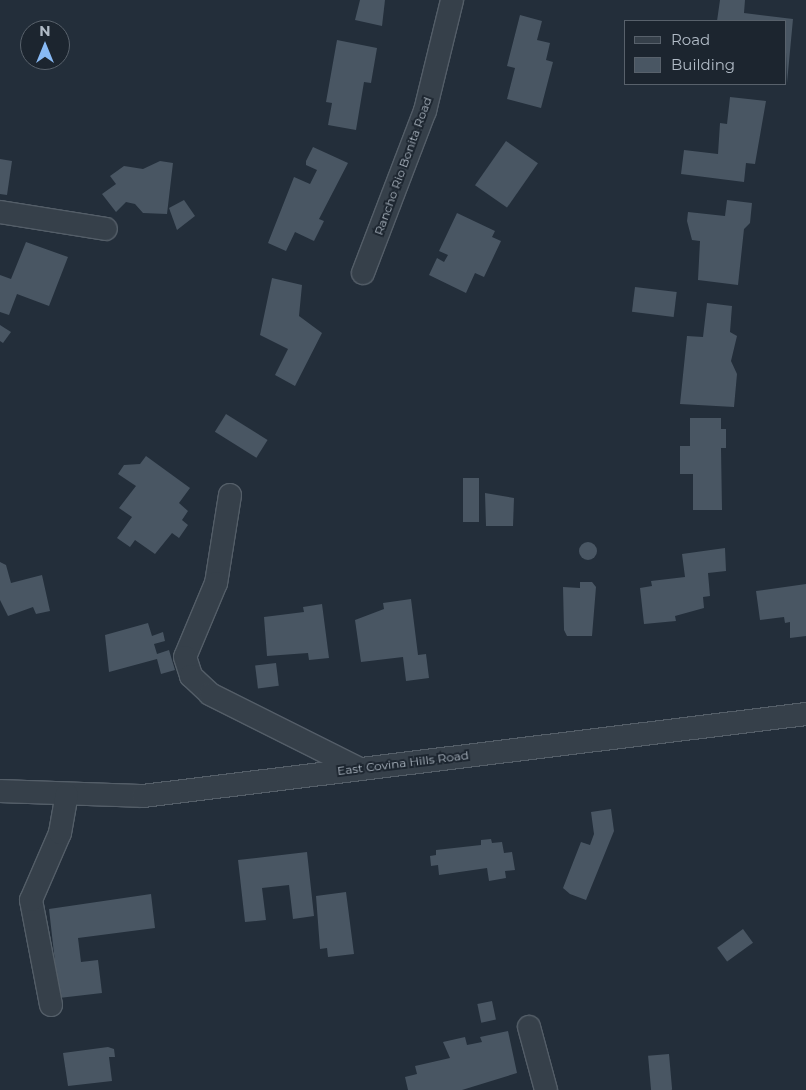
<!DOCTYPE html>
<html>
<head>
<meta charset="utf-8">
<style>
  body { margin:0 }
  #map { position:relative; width:806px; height:1090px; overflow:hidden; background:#232e3a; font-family:Montserrat,sans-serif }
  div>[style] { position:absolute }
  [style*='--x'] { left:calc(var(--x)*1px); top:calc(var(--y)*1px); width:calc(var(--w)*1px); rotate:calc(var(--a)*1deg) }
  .building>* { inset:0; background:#495663; transform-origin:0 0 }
  .round { border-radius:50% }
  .roads { filter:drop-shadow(1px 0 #545e68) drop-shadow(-1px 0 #545e68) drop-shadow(0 1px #545e68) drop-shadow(0 -1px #545e68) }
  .minor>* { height:22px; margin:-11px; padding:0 11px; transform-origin:11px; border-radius:11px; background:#36404a }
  span { translate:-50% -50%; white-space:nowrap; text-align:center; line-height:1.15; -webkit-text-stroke:4px #1c252f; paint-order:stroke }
  .street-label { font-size:12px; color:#b1bbc6 }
  .legend { position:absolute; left:624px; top:20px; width:162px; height:65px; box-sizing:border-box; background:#1c252f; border:1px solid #58616b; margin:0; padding:6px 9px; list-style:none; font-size:15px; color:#b1bbc6 }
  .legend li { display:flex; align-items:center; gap:10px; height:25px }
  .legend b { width:25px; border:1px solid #58616b }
  .north { position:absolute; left:20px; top:20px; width:50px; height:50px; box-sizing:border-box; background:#1c252f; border:1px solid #58616b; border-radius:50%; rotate:0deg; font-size:14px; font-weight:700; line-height:20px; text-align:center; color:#b1bbc6 }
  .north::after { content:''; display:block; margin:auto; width:18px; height:22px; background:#88baf5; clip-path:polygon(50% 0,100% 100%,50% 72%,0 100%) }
</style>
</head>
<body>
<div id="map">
  <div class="building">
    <i style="clip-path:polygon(360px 0,385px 0,382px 26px,355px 20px)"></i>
    <i style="clip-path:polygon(720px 0,745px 0,744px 13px,793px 19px,787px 83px,785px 21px,717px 21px)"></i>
    <i style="clip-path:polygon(520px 15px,542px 21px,537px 40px,550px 43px,546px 60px,553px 62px,541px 108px,507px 99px,515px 68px,507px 66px)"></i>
    <i style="clip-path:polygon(337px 40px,377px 48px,371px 83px,364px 82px,356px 130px,328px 125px,332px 103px,326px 102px)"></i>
    <i style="clip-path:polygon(730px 97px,766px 101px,755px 164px,746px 163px,744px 182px,681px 174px,684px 150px,718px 154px,720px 123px,727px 124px)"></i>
    <i style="left:506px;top:141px;width:39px;height:54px;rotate:35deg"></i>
    <i style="clip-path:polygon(313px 147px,348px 163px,319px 219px,324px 221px,314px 241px,295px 232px,286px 251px,268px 243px,294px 177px,310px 184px,317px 170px,306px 165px,306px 161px)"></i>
    <i style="clip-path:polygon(0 159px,12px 161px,7px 195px,0 194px)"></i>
    <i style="clip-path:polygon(160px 161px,173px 163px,167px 214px,143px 213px,135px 204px,126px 202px,116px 212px,102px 194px,116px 184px,110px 176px,124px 166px,143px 169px)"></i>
    <i style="clip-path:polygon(184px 200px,195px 216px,177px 230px,169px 208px)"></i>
    <i style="clip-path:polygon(727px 200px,752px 203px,750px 223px,744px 229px,738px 285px,698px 280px,700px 241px,692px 240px,687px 221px,688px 212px,725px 216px)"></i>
    <i style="clip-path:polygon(457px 213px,495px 231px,492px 237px,501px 241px,484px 277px,475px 273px,466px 293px,429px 275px,437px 258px,444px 262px,448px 255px,439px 251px)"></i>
    <i style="clip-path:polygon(26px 242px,68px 257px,49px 306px,17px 294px,9px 315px,0 312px,0 275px,11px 279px)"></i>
    <i style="clip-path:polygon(272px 278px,302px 285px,299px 316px,322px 333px,295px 386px,275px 375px,288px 349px,260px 335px)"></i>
    <i style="left:635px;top:287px;width:42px;height:25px;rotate:7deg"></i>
    <i style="clip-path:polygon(707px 303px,732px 306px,730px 332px,737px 336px,731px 361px,737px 374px,734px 407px,680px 404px,687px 336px,703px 337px)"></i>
    <i style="clip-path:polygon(0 325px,11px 332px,3px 343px,0 341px)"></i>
    <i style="left:226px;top:414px;width:49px;height:21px;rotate:32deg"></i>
    <i style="clip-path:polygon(690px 418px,721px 418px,721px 429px,726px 429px,726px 448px,721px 448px,722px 510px,693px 510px,693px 474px,680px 474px,680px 446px,690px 446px)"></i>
    <i style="clip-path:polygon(146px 456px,190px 488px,179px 503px,188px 511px,182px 520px,188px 525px,179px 538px,172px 533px,155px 554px,135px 540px,130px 547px,117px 538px,132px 517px,119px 508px,136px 486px,118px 474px,124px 465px,140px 464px)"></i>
    <i style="left:463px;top:478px;width:16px;height:44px"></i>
    <i style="clip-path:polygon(485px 493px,514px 498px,513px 526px,486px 526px)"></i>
    <i class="round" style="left:579px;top:542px;width:18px;height:18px"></i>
    <i style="clip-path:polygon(725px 548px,726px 571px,708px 573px,710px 596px,703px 597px,704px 608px,675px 616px,676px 621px,644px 624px,640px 588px,652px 586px,651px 581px,685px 577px,682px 554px)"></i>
    <i style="clip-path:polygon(0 562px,6px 565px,11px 583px,42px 575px,50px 611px,36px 614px,33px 607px,8px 616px,0 600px)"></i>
    <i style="clip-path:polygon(580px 582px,592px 582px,596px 587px,592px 636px,567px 636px,564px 630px,563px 587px,580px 588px)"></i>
    <i style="clip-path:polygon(806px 584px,806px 636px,790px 638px,790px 622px,785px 623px,784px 617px,760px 620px,756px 591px)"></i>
    <i style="clip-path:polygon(411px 599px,418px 655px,426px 654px,429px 678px,406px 681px,403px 657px,361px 662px,355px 620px,384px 609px,383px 603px)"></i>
    <i style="clip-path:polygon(322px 604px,329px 658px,309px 660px,308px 653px,267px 656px,264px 617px,304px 612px,303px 607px)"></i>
    <i style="clip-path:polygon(148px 623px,152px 636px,163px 632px,165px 641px,154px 644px,157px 654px,169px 650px,175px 670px,161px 674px,157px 659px,109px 672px,105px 635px)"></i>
    <i style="left:276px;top:663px;width:23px;height:21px;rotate:83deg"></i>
    <i style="clip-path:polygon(611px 809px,614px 831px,586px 900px,570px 894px,563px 888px,581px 842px,590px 845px,594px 834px,591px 812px)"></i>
    <i style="clip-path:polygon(491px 839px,492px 843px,502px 842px,504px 853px,512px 852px,515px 870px,505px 871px,506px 878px,489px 881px,487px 868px,439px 875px,438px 865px,431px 866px,430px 856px,436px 855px,436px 850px,481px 845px,481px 840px)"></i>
    <i style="clip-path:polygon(307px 852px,314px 916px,293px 919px,289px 885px,262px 888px,266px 920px,245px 922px,238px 860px)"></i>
    <i style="clip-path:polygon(346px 892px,354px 954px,328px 957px,327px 948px,320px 949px,316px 896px)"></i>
    <i style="clip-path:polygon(151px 894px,155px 928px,78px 938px,81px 962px,98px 960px,102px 993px,59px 998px,49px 909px)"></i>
    <i style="left:743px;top:929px;width:17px;height:32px;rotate:54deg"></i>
    <i style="left:492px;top:1001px;width:19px;height:15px;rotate:78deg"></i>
    <i style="clip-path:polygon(508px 1031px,517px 1073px,462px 1090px,408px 1090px,405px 1077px,417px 1074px,415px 1066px,450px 1058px,443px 1042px,465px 1037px,467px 1045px,482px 1042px,480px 1037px)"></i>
    <i style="clip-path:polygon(108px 1047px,114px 1049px,115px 1057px,109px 1057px,112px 1081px,68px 1086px,63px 1053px)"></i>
    <i style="left:669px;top:1054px;width:36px;height:21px;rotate:85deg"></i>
  </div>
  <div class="roads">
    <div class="minor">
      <i style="--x:0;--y:212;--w:107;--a:9.1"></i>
      <i style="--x:363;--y:273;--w:173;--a:-69.1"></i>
      <i style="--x:425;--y:111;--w:114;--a:-76.3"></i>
      <i style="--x:230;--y:495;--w:89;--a:99"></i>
      <i style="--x:216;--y:583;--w:80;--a:112.7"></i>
      <i style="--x:185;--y:657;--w:20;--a:72"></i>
      <i style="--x:191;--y:676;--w:26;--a:43"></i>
      <i style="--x:210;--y:694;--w:165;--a:26.6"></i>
      <i style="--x:0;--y:791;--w:143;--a:2"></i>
      <i style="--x:143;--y:796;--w:668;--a:-7.05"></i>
      <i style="--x:51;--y:1005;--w:107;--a:-100.8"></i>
      <i style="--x:31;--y:900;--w:73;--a:-66.6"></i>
      <i style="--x:60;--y:833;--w:39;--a:-80"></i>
      <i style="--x:529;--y:1027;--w:65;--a:74.9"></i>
    </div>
  </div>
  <div class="street-label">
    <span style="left:403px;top:166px;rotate:-70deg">Rancho Rio Bonita Road</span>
    <span style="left:403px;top:763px;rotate:-7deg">East Covina Hills Road</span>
  </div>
  <ul class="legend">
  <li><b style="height:6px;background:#36404a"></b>Road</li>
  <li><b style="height:14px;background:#495663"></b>Building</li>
  </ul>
  <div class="north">N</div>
</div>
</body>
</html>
